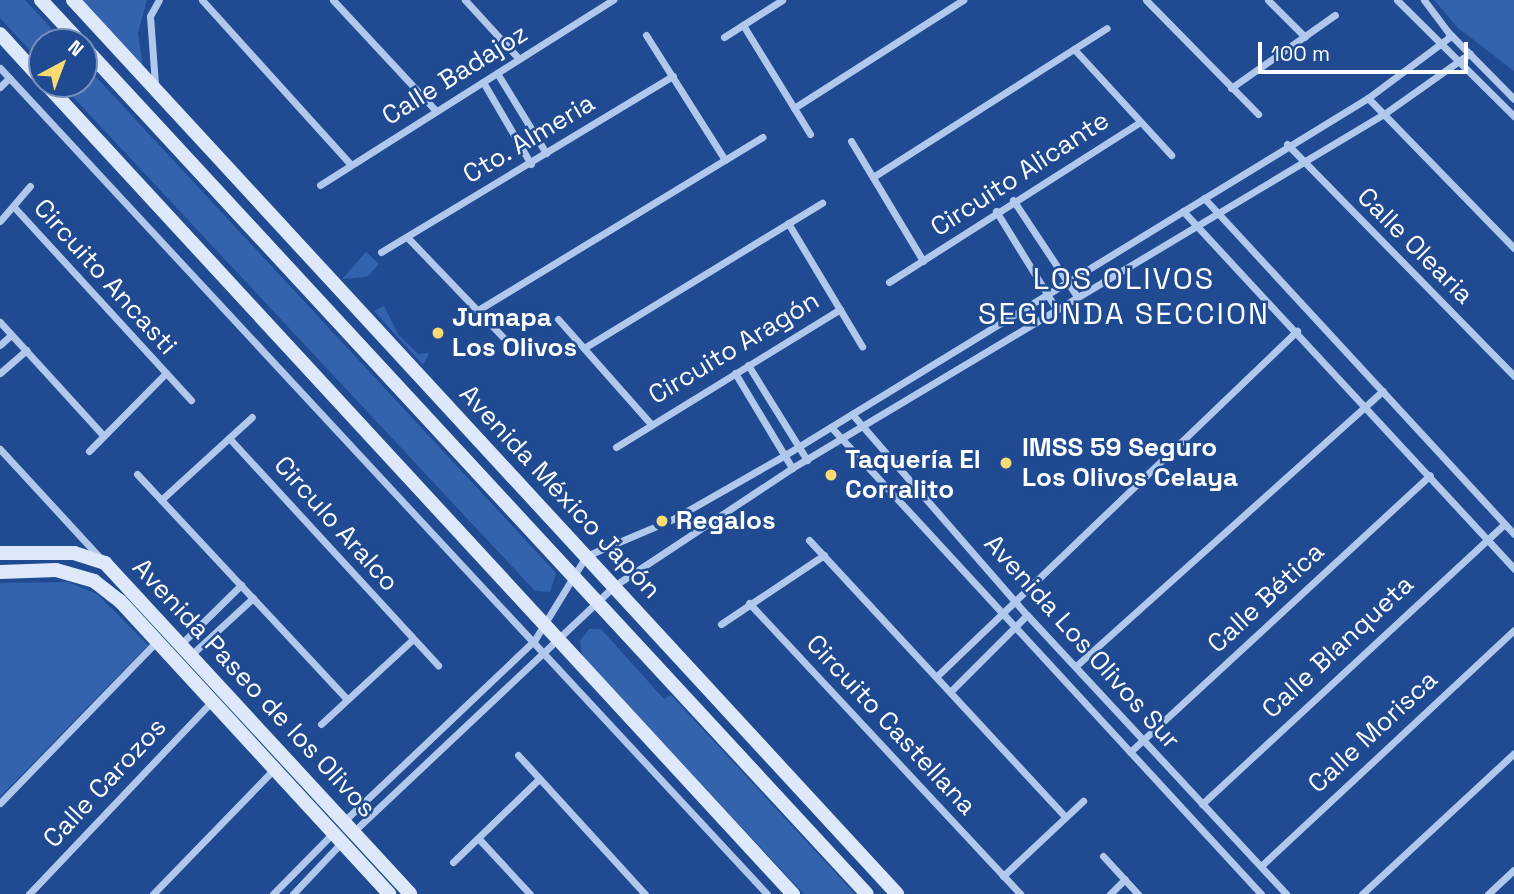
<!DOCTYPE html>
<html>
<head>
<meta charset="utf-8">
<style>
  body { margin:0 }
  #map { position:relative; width:1514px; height:894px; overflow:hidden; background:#204a91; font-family:"Space Grotesk",sans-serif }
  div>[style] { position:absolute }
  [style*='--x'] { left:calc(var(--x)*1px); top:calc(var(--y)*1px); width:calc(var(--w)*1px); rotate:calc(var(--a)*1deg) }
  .green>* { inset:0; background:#3463ae }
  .street>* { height:7px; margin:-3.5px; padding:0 3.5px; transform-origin:3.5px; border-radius:3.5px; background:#b1c8ed }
  .secondary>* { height:14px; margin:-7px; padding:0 7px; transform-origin:7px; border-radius:7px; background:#dde8fa }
  .dots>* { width:19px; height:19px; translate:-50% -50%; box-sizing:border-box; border:4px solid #204a91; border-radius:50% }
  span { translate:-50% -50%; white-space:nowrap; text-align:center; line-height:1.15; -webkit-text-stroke:5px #204a91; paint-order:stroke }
  .street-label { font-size:26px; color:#fff }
  .poi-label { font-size:26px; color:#fff; font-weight:700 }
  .left { translate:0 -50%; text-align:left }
  .quarter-label { font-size:30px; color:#fff; letter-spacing:2px }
  .north { position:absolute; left:28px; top:28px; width:70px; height:70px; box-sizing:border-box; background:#204a91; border:2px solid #7992bd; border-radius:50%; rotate:41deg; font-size:19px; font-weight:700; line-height:28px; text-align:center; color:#fff }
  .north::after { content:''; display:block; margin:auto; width:24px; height:32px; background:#fadb71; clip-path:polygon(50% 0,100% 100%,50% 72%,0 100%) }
  .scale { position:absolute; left:1258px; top:42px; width:210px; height:32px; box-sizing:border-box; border:4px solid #fff; border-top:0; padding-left:9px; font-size:21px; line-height:24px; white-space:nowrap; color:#fff; -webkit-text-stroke:5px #204a91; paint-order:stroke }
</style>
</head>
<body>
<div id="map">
  <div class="green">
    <i style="clip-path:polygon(0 0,25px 0,64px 42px,42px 42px,42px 63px,0 18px)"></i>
    <i style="clip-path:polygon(81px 0,147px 0,138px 33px,143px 67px)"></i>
    <i style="clip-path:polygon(1434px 0,1514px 0,1514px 71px,1458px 28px)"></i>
    <i style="clip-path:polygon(84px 64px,556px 573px,550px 592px,535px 591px,61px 84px,84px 84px)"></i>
    <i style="clip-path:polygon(366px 252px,379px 264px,367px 277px,342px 279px)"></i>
    <i style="clip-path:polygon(384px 306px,398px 334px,418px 354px,429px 353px,423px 365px,374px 311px)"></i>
    <i style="clip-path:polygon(68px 582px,97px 594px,148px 645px,0 797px,0 583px)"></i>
    <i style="clip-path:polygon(589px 629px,601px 629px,664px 699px,671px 695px,855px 894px,804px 894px,582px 656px,580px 641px)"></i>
  </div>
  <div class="street">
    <i style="--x:202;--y:0;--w:222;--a:47.9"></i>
    <i style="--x:333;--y:0;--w:151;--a:47.1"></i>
    <i style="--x:465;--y:0;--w:80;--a:47.5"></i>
    <i style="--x:1146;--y:0;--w:160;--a:45.5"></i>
    <i style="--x:1268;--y:0;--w:52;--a:45"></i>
    <i style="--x:1397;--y:0;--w:165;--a:44.8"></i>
    <i style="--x:743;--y:25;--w:128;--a:58.4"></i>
    <i style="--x:1448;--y:32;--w:94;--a:45.4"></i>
    <i style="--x:646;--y:35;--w:148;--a:57.7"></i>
    <i style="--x:724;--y:37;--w:69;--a:-32.5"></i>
    <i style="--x:1074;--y:49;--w:144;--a:47.5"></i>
    <i style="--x:0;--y:68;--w:1127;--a:47.12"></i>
    <i style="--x:497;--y:73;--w:94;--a:58.5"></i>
    <i style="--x:483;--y:82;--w:95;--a:59.7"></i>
    <i style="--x:155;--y:84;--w:68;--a:-94.2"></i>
    <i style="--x:150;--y:16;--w:18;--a:-61"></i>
    <i style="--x:0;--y:87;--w:13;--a:-45"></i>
    <i style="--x:1231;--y:88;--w:127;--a:-35.1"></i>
    <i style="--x:1368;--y:98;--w:209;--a:45.8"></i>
    <i style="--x:794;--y:108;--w:201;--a:-32.6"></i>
    <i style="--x:851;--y:141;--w:140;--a:59"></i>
    <i style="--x:1287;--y:144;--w:325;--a:45.6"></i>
    <i style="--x:873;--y:177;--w:277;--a:-32.5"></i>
    <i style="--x:320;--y:185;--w:347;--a:-32.3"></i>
    <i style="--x:1204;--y:198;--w:457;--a:47.3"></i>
    <i style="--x:1013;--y:200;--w:114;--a:56.4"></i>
    <i style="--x:14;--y:207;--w:262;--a:47.5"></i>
    <i style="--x:996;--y:211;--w:113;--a:58.4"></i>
    <i style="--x:1183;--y:211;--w:488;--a:47.2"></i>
    <i style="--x:0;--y:221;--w:46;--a:-49.4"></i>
    <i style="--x:788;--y:223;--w:144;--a:59"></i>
    <i style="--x:407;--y:237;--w:139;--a:46.2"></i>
    <i style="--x:381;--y:252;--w:341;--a:-31.1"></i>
    <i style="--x:889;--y:282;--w:298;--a:-32.5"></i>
    <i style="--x:478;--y:310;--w:333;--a:-31.3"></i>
    <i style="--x:558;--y:319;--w:140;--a:48.5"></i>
    <i style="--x:0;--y:322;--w:151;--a:47.7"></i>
    <i style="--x:0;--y:345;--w:15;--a:-42"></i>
    <i style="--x:584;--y:348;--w:279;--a:-31.4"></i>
    <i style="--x:748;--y:365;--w:112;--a:58.2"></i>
    <i style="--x:0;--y:373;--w:35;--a:-41"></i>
    <i style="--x:735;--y:373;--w:111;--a:59"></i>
    <i style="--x:852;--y:414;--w:267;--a:49"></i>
    <i style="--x:1027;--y:615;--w:381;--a:47.1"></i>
    <i style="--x:831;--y:427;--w:635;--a:47.36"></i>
    <i style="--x:229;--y:438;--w:309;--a:47.4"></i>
    <i style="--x:616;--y:447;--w:263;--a:-31.6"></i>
    <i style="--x:0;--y:449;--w:149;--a:47.4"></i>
    <i style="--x:89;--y:451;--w:108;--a:-45.4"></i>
    <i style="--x:137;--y:474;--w:308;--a:47"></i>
    <i style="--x:161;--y:500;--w:123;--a:-42.4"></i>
    <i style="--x:809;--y:540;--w:376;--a:47.2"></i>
    <i style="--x:749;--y:603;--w:398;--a:47"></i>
    <i style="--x:721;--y:624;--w:124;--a:-33.8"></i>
    <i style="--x:182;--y:643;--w:83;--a:-44.5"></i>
    <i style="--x:192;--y:654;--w:83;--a:-42.6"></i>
    <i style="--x:1076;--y:666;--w:412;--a:-41.9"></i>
    <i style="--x:937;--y:676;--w:499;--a:-43.8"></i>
    <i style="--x:951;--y:691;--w:107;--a:-45"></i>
    <i style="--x:321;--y:724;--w:125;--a:-42.7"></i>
    <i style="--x:1130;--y:752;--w:408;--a:-42.7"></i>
    <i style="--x:518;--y:755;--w:188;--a:47.6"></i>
    <i style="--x:0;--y:803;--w:227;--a:-45.9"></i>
    <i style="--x:1202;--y:804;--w:412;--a:-42.8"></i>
    <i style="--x:342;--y:823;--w:265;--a:-43.5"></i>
    <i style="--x:534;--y:641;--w:100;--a:-58.5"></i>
    <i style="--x:586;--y:556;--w:95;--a:-23"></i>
    <i style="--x:673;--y:519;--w:129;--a:-29.7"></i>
    <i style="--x:785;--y:455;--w:684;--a:-31.48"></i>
    <i style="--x:1368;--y:98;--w:104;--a:-36.8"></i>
    <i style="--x:1451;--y:36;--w:45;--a:-126.9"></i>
    <i style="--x:352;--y:833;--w:360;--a:-43.3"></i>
    <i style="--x:614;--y:586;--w:214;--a:-33.5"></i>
    <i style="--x:792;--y:468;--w:690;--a:-30.88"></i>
    <i style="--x:1384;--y:114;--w:105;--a:-35.3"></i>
    <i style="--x:479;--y:839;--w:75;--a:47.2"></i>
    <i style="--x:1103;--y:856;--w:52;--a:47.4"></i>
    <i style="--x:453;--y:862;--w:120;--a:-44"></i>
    <i style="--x:1261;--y:866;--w:346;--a:-43"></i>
    <i style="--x:1003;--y:876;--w:110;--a:-43.2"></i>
    <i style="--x:29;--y:894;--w:266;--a:-46.5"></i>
    <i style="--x:153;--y:894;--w:174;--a:-45.9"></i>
    <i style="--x:273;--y:894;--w:87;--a:-45.5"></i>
    <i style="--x:293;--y:894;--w:73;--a:-46.7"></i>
    <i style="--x:1110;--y:894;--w:21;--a:-45"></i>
    <i style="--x:1362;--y:894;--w:207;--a:-42.8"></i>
    <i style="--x:1488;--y:894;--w:35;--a:-43"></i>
  </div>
  <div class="secondary">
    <i style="--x:41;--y:0;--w:57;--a:47.1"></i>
    <i style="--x:73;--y:0;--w:1216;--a:47.33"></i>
    <i style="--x:0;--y:34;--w:62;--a:47.6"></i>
    <i style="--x:84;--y:47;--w:1153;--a:47.25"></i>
    <i style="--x:46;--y:84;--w:1102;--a:47.32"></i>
    <i style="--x:0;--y:553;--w:74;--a:0"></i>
    <i style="--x:74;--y:553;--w:33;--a:18"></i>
    <i style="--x:105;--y:563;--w:450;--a:47.3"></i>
    <i style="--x:0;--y:572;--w:56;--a:-2"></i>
    <i style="--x:56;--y:570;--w:40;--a:16"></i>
    <i style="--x:94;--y:581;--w:33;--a:38"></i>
    <i style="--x:120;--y:601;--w:398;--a:47.4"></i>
  </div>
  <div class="dots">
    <i style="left:438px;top:333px;background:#fadb71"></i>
    <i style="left:1006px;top:463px;background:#fadb71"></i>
    <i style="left:831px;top:475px;background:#fadb71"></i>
    <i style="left:662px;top:521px;background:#fadb71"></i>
  </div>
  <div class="street-label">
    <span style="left:455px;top:75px;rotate:-32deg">Calle Badajoz</span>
    <span style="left:529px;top:139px;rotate:-31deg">Cto. Almeria</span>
    <span style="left:1020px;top:174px;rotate:-33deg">Circuito Alicante</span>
    <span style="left:1415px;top:246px;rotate:45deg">Calle Olearia</span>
    <span style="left:105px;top:277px;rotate:48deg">Circuito Ancasti</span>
    <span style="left:734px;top:348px;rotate:-31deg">Circuito Aragón</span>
    <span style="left:560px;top:492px;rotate:47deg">Avenida México Japón</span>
    <span style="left:336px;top:524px;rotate:48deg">Circulo Aralco</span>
    <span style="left:1266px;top:598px;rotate:-43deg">Calle Bética</span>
    <span style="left:1082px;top:642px;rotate:48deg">Avenida Los Olivos Sur</span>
    <span style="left:1338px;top:647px;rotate:-43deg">Calle Blanqueta</span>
    <span style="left:254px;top:688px;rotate:47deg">Avenida Paseo de los Olivos</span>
    <span style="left:891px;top:725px;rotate:47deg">Circuito Castellana</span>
    <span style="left:1373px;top:732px;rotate:-43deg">Calle Morisca</span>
    <span style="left:105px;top:783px;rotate:-47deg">Calle Carozos</span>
  </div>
  <div class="poi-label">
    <span class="left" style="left:452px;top:333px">Jumapa<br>Los Olivos</span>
    <span class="left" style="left:1022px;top:463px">IMSS 59 Seguro<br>Los Olivos Celaya</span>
    <span class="left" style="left:845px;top:475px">Taquería El<br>Corralito</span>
    <span class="left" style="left:676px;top:521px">Regalos</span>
  </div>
  <div class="quarter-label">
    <span style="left:1124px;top:296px">LOS OLIVOS<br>SEGUNDA SECCION</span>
  </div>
  <div class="north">N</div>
  <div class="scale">100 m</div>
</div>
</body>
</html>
